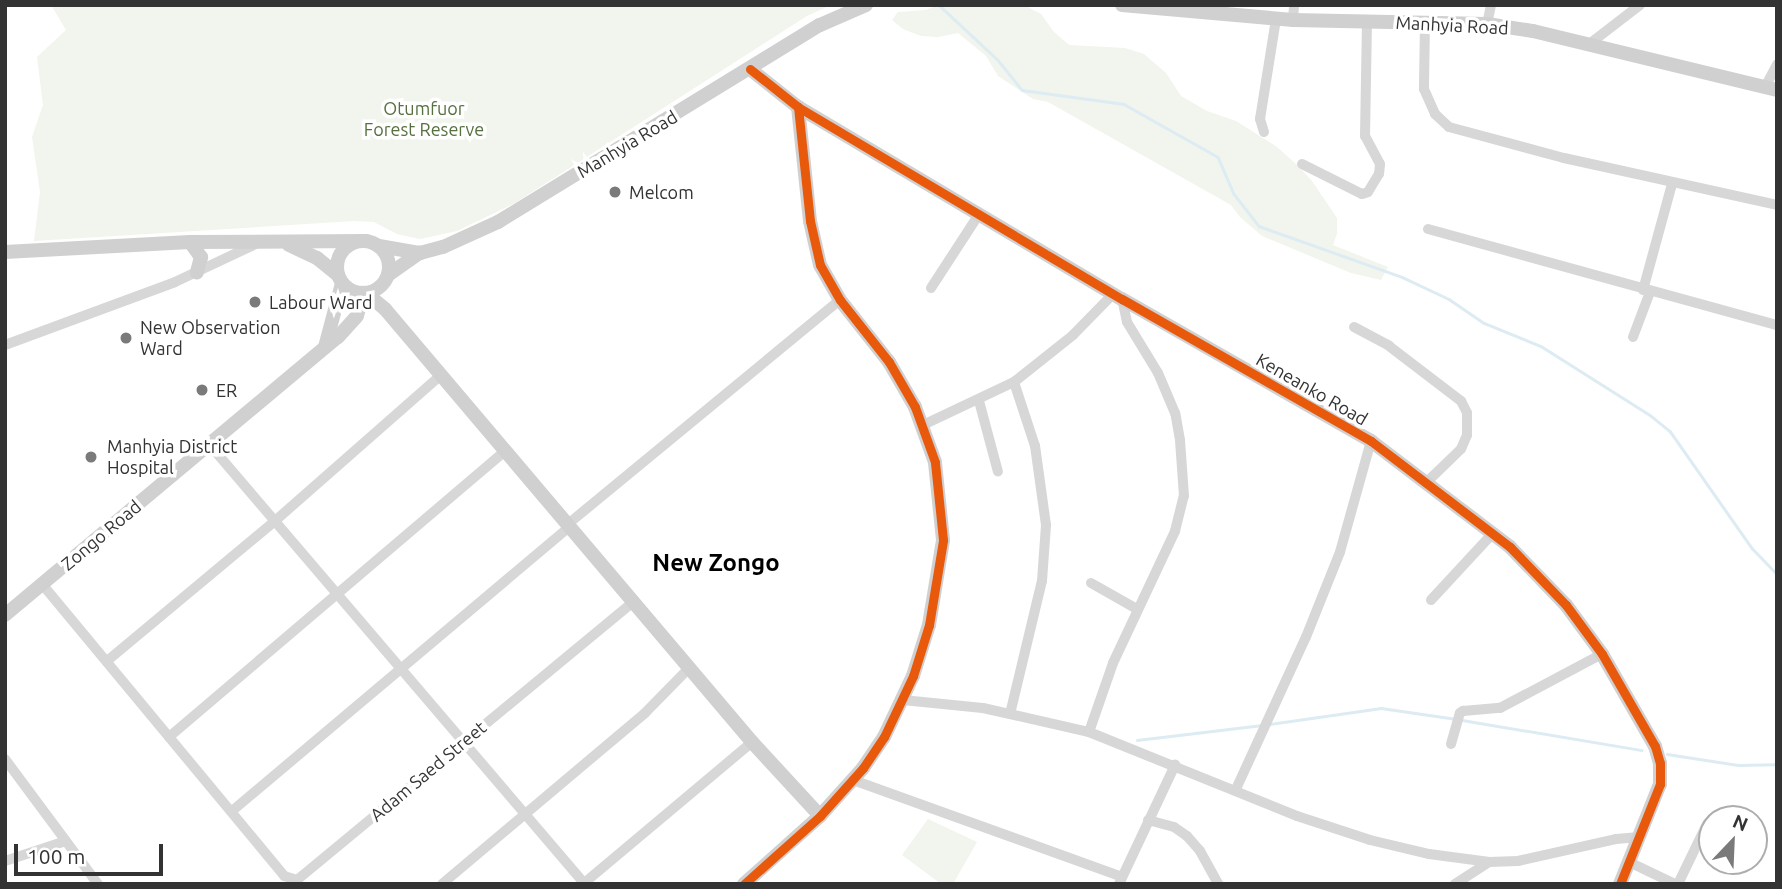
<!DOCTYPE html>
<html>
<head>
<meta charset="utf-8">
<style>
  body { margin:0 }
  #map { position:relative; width:1782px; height:889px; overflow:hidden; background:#fff; font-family:Ubuntu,sans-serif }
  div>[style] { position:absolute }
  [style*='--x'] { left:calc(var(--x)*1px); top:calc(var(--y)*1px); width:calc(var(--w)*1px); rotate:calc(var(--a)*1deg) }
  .green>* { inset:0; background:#f1f5ed }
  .stream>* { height:2.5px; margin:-1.25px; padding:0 1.25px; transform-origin:1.25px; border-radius:1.25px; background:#ddebf3 }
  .street>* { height:10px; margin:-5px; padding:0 5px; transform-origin:5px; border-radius:5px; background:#d7d7d7 }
  .secondary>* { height:14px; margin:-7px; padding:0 7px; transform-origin:7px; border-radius:7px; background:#d0d0d0 }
  .secondary>.ring { margin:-7px; padding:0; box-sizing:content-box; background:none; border:14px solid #d0d0d0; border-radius:50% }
  .cycleway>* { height:9px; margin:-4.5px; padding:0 4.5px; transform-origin:4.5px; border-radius:4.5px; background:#e8590c }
  .dots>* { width:19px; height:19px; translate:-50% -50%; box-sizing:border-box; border:4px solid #fff; border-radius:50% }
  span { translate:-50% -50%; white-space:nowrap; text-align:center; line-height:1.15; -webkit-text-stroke:7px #fff; paint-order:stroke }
  .street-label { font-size:18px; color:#333 }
  .park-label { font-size:18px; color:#56703f }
  .poi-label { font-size:18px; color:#333 }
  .left { translate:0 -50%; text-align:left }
  .district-label { font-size:24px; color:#000; font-weight:700 }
  .frame { position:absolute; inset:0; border:7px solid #333; pointer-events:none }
  .north { position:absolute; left:1698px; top:805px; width:70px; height:70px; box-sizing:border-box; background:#fff; border:2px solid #adadad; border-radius:50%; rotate:23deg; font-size:19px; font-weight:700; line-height:28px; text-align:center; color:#333 }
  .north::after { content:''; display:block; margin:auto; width:24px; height:32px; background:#7a7a7a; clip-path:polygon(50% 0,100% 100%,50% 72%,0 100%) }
  .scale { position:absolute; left:14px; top:844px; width:149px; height:32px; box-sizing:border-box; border:4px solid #333; border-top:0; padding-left:9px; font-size:21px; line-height:24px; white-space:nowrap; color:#333; -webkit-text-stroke:5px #fff; paint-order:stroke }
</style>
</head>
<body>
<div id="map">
  <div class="green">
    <i style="clip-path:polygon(51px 5px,831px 5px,807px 16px,515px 203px,457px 231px,420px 239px,397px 234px,374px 222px,354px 221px,34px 241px,40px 192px,32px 137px,43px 105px,37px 57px,66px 30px)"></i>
    <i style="clip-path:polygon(938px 5px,1024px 5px,1041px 14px,1054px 32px,1069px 45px,1125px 48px,1144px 54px,1166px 73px,1181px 96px,1207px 111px,1236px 121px,1277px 147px,1296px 164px,1312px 181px,1337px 218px,1337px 234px,1333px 245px,1388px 267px,1381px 280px,1351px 273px,1262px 236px,1240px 217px,1231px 205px,1048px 102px,1033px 99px,998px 76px,986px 56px,958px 33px,938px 37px,921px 36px,903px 29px,892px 20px,898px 12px,926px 10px)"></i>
    <i style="clip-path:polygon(928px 819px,977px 842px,953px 884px,941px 884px,902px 855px)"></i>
  </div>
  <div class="stream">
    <i style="--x:939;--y:5;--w:81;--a:43"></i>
    <i style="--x:998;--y:60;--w:38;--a:51"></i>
    <i style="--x:1022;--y:90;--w:103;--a:7.8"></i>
    <i style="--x:1124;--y:104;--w:108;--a:29.4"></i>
    <i style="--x:1218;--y:157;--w:40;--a:66.6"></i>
    <i style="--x:1234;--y:194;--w:41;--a:52"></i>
    <i style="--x:1259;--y:226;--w:152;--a:19.6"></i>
    <i style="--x:1402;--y:277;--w:52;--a:25.1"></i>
    <i style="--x:1449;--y:299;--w:42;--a:34.4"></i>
    <i style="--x:1484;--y:323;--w:61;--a:22"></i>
    <i style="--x:1541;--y:346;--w:129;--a:32.3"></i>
    <i style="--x:1650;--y:415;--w:26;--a:39"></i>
    <i style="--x:1670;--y:431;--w:143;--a:55"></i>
    <i style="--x:1752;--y:548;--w:36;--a:46"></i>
    <i style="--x:1462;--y:720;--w:182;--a:9.5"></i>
    <i style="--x:1269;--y:724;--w:113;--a:-8.1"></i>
    <i style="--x:1381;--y:708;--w:76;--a:8.3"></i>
    <i style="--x:1137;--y:740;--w:126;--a:-6.8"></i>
    <i style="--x:1667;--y:754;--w:72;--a:8.8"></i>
    <i style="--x:1738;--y:765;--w:39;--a:-1"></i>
  </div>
  <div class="street">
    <i style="--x:1293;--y:20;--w:15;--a:-86"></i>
    <i style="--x:1425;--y:22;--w:67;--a:90.9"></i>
    <i style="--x:1424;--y:89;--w:27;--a:66"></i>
    <i style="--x:1435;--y:114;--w:19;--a:43"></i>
    <i style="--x:1449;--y:127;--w:119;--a:15.1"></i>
    <i style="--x:1564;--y:158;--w:218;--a:12.4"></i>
    <i style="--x:1487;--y:24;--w:19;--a:-78"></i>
    <i style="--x:1588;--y:45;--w:66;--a:-37.6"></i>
    <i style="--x:1765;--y:87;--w:26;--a:-62"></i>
    <i style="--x:1264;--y:132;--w:14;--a:-107"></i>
    <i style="--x:1260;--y:119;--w:101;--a:-80.9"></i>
    <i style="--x:1302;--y:164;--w:67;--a:26.6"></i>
    <i style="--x:1362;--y:194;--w:6;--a:-18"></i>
    <i style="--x:1368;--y:192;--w:21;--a:-59"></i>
    <i style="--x:1379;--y:174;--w:10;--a:-84"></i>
    <i style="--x:1380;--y:164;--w:32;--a:-118"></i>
    <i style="--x:1365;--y:136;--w:115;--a:-89"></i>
    <i style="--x:1428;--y:229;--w:362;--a:15.4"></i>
    <i style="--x:931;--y:288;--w:88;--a:-57"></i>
    <i style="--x:1643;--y:290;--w:110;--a:-74.7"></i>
    <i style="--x:1354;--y:327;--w:40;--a:28"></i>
    <i style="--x:1389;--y:346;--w:91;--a:37.4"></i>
    <i style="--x:1461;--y:401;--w:13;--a:63"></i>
    <i style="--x:1467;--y:413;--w:22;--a:90"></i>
    <i style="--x:1467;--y:435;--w:15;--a:113"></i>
    <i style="--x:1461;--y:449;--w:47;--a:135.9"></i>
    <i style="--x:1633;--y:337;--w:48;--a:-69.3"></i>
    <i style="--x:5;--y:345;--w:181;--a:-20.3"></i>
    <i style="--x:175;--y:282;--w:92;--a:-25.2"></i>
    <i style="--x:979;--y:401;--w:73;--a:75"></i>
    <i style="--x:923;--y:425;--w:101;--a:-25.3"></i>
    <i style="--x:1014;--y:382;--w:75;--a:-38.5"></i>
    <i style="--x:1073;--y:335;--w:57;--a:-45.7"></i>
    <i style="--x:209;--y:444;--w:577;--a:49.5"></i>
    <i style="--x:568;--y:524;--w:352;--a:-39.5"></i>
    <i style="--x:1091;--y:583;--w:53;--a:29.5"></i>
    <i style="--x:42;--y:584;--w:379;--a:50.3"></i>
    <i style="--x:284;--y:876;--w:14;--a:17"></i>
    <i style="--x:297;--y:880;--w:438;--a:-39.6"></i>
    <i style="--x:1431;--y:600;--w:91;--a:-47.2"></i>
    <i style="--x:107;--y:661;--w:220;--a:-39.8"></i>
    <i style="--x:276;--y:520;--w:220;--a:-41.3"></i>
    <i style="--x:903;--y:700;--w:80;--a:5.7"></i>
    <i style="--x:983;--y:708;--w:109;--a:12.8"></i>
    <i style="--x:1089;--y:732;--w:224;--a:22"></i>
    <i style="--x:1297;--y:816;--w:77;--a:18.2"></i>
    <i style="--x:1370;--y:840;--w:61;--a:13.3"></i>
    <i style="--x:1429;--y:854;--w:61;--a:7.6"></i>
    <i style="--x:1489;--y:862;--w:29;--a:-2"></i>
    <i style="--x:1518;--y:861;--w:100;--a:-12.7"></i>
    <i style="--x:1616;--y:839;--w:24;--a:-5"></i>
    <i style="--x:1010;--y:714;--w:137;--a:-76.5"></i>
    <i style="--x:1042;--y:581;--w:56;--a:-85.9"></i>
    <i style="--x:1046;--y:525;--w:80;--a:-97.9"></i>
    <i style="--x:1035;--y:446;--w:67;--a:-108.2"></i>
    <i style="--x:1089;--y:732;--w:73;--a:-70.8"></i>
    <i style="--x:1113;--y:663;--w:146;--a:-64.8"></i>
    <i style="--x:1175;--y:531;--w:36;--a:-76"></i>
    <i style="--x:1184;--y:496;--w:56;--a:-94.1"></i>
    <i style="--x:1180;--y:440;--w:27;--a:-100"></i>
    <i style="--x:1175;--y:413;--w:43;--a:-113"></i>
    <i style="--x:1158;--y:373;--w:60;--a:-121.3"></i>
    <i style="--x:1127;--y:322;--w:24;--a:-102"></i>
    <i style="--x:169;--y:737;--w:443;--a:-40.4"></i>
    <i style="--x:1451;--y:744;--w:32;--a:-74"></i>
    <i style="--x:1460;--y:713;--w:4;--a:-34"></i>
    <i style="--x:1463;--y:711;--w:37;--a:-5"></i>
    <i style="--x:1500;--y:708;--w:115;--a:-27.9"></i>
    <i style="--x:5;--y:759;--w:156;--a:53.4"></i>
    <i style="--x:853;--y:780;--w:286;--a:19.8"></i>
    <i style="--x:1236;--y:789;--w:167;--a:-65.3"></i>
    <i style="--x:1306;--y:637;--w:92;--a:-68.2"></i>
    <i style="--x:1340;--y:552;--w:115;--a:-74.4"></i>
    <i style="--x:232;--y:811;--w:442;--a:-40.1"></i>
    <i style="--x:1148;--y:820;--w:27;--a:15"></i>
    <i style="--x:1174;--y:827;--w:16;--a:35"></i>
    <i style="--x:1187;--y:836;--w:20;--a:49"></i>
    <i style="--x:1200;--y:851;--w:38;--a:61"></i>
    <i style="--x:5;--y:861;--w:64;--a:-18.2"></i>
    <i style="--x:1629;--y:862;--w:51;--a:25.6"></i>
    <i style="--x:442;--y:884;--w:265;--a:-40.1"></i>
    <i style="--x:645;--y:713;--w:64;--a:-45.6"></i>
    <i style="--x:583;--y:884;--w:221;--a:-40"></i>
    <i style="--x:1119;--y:884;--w:132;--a:-64.8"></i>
    <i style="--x:1455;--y:884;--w:40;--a:-32.9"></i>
    <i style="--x:1678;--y:884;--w:67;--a:-64.2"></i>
  </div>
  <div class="secondary">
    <i style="--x:1122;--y:5;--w:172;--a:5"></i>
    <i style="--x:1293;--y:20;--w:194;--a:1.2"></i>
    <i style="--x:1487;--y:24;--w:47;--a:8.7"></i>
    <i style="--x:1533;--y:31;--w:251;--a:13.6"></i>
    <i style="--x:750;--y:69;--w:61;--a:38.4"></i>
    <i style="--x:798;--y:107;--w:377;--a:30.7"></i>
    <i style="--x:1122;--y:299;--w:287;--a:29.7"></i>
    <i style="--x:1371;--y:441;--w:175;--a:37.3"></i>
    <i style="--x:1510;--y:547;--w:81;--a:46"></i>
    <i style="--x:1566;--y:605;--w:61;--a:53.7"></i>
    <i style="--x:1602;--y:654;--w:106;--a:60.1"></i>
    <i style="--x:1655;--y:746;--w:18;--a:74"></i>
    <i style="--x:1660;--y:763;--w:21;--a:90"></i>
    <i style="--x:1660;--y:784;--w:108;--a:111.8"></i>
    <i class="ring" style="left:337px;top:241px;width:38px;height:38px"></i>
    <i style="--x:190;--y:242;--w:19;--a:54"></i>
    <i style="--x:201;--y:257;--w:16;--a:105"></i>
    <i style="--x:289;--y:245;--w:31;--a:25"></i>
    <i style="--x:317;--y:258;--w:27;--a:39"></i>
    <i style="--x:379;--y:246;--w:42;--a:9.7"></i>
    <i style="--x:420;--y:253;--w:24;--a:-15"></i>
    <i style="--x:443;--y:247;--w:60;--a:-24.4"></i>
    <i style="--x:498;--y:222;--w:377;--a:-31.5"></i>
    <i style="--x:820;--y:25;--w:50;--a:-23.5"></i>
    <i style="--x:5;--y:252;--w:185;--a:-3.1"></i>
    <i style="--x:190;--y:242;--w:176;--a:-0.3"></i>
    <i style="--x:388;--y:275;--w:39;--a:-35"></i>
    <i style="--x:366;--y:293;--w:25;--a:40"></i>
    <i style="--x:385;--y:309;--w:568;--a:49.72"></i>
    <i style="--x:752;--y:742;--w:100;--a:47.4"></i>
    <i style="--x:325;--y:347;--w:66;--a:-75.1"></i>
    <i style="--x:5;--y:615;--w:434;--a:-39.9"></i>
    <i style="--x:338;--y:337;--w:28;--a:-48"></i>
    <i style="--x:357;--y:316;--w:24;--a:-75"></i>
    <i style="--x:744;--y:884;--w:102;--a:-41.8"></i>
    <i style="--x:820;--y:816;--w:64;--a:-48.1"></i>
    <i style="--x:863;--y:768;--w:37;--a:-56"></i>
    <i style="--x:884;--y:737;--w:68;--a:-64.6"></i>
    <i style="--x:913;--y:676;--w:53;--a:-72.6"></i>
    <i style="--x:929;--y:625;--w:86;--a:-80.6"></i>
    <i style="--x:943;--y:540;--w:78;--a:-95.9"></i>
    <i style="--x:935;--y:462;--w:59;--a:-110"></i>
    <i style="--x:915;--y:407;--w:52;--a:-120"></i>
    <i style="--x:889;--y:362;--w:79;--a:-128.3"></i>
    <i style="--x:840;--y:300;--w:40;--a:-119.7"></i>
    <i style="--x:820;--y:265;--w:45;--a:-102.8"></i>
    <i style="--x:810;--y:221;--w:115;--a:-96"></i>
  </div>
  <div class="cycleway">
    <i style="--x:750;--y:69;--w:61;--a:38.4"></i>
    <i style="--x:798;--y:107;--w:377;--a:30.7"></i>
    <i style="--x:1122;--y:299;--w:287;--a:29.7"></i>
    <i style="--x:1371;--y:441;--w:175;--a:37.3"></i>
    <i style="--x:1510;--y:547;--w:81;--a:46"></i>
    <i style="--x:1566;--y:605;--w:61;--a:53.7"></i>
    <i style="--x:1602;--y:654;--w:106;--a:60.1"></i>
    <i style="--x:1655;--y:746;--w:18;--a:74"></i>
    <i style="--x:1660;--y:763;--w:21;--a:90"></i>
    <i style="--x:1660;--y:784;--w:108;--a:111.8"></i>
    <i style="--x:744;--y:884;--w:102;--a:-41.8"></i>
    <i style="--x:820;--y:816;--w:64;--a:-48.1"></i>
    <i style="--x:863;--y:768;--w:37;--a:-56"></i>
    <i style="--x:884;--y:737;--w:68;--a:-64.6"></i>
    <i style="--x:913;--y:676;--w:53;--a:-72.6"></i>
    <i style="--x:929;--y:625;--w:86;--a:-80.6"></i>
    <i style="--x:943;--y:540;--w:78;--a:-95.9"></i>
    <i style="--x:935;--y:462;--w:59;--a:-110"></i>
    <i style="--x:915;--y:407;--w:52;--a:-120"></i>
    <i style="--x:889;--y:362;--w:79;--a:-128.3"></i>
    <i style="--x:840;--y:300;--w:40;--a:-119.7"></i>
    <i style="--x:820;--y:265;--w:45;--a:-102.8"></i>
    <i style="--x:810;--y:221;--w:115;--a:-96"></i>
  </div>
  <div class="dots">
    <i style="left:615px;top:192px;background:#7a7a7a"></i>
    <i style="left:255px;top:302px;background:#7a7a7a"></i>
    <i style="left:126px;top:338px;background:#7a7a7a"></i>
    <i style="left:202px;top:390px;background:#7a7a7a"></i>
    <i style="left:91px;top:457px;background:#7a7a7a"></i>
  </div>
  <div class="street-label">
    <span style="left:1452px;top:25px;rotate:3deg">Manhyia Road</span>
    <span style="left:627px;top:144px;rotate:-31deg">Manhyia Road</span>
    <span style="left:1312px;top:389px;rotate:30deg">Keneanko Road</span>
    <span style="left:101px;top:535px;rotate:-40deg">Zongo Road</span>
    <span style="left:428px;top:771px;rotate:-40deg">Adam Saed Street</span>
  </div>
  <div class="park-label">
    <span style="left:424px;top:119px">Otumfuor<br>Forest Reserve</span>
  </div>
  <div class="poi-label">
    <span class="left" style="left:629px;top:192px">Melcom</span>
    <span class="left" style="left:269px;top:302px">Labour Ward</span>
    <span class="left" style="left:140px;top:338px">New Observation<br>Ward</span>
    <span class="left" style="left:216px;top:390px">ER</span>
    <span class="left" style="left:107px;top:457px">Manhyia District<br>Hospital</span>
  </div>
  <div class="district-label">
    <span style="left:716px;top:563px">New Zongo</span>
  </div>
  <div class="frame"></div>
  <div class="north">N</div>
  <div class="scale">100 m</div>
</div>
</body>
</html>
